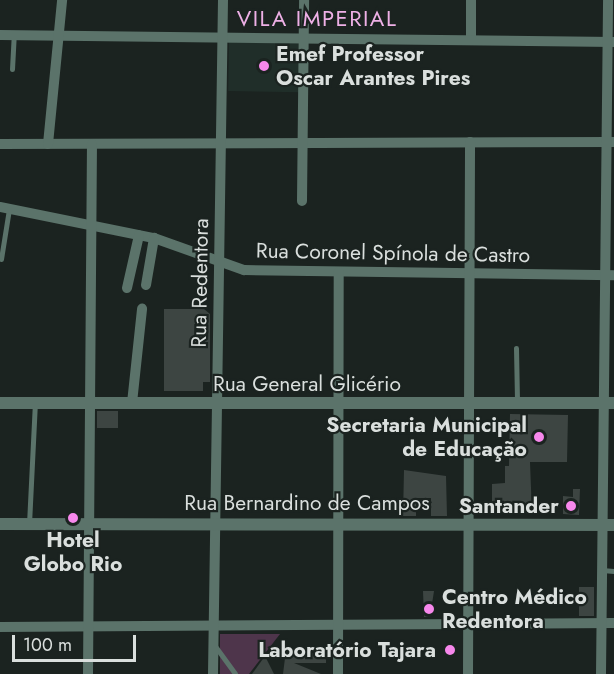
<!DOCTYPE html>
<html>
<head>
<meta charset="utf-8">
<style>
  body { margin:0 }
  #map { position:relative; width:614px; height:674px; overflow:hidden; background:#1b2320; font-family:Jost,sans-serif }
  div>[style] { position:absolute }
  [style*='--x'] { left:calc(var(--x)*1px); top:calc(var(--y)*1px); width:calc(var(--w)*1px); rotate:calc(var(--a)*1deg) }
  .built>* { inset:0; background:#202e29; transform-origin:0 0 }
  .green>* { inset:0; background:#4e354b }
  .building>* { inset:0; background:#3d4542; transform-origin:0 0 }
  .service>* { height:5px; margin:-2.5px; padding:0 2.5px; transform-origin:2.5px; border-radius:2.5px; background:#5b736a }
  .minor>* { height:10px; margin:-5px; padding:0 5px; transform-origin:5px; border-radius:5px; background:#5b736a }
  .tertiary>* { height:12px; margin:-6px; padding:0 6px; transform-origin:6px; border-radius:6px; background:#5b736a }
  .dots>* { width:16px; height:16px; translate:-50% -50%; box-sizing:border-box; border:3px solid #1b2320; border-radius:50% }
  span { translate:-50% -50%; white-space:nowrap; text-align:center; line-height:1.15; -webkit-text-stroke:4.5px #1b2320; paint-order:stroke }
  .poi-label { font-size:21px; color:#dadfdd; font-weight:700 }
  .left { translate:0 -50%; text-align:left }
  .right { translate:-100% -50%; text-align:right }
  .street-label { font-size:21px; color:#dadfdd }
  .neighbourhood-label { font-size:22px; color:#eeb0e6; letter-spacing:1.5px }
  .scale { position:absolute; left:12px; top:635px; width:124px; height:27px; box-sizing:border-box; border:3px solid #dadfdd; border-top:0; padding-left:8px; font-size:18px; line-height:21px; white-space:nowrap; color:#dadfdd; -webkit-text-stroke:4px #1b2320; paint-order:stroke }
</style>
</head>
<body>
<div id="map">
  <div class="built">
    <i style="left:229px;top:42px;width:71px;height:49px;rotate:1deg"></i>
  </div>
  <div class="green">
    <i style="clip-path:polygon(220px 634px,280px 634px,249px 674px,220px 674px)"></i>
  </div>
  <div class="building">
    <i style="clip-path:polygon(164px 309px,204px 309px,210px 314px,210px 382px,203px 382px,203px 391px,164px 391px)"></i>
    <i style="left:97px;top:411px;width:21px;height:17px"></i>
    <i style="clip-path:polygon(510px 414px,568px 415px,567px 462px,530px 462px,532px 514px,492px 512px,492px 484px,505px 483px,505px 466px,509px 466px)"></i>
    <i style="clip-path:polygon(404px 470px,446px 476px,447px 516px,431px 516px,431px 498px,416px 498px,416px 516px,403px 516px)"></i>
    <i style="clip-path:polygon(573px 489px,580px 489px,579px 515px,563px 514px,563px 496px,573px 497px)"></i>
    <i style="left:579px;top:587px;width:15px;height:29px"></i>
    <i style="clip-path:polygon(423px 591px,434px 591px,430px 617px,424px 617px)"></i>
    <i style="clip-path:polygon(286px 650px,326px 651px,326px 663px,294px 663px,321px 674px,283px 674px)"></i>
    <i style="clip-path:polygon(265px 656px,274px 674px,252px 674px)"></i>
  </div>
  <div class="service">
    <i style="--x:12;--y:69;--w:34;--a:-87"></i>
    <i style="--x:1;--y:259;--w:51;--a:-80.9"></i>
    <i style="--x:516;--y:348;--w:54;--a:88.9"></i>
    <i style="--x:29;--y:524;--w:121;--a:-87.2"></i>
    <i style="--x:602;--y:570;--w:12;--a:5"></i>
    <i style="--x:215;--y:646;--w:34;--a:54"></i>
  </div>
  <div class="minor">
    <i style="--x:471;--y:0;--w:38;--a:90"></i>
    <i style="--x:0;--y:35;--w:614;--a:0.65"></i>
    <i style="--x:0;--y:144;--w:614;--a:-0.19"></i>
    <i style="--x:48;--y:144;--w:145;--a:-84.4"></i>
    <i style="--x:302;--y:201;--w:201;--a:-89.4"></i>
    <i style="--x:0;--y:207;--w:157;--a:11.4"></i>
    <i style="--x:154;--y:238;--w:96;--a:19.6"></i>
    <i style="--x:244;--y:270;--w:370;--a:0.8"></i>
    <i style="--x:146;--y:285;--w:48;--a:-80.3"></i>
    <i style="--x:127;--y:288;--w:54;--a:-77.2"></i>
    <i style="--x:132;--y:403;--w:95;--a:-83.9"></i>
    <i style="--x:0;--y:627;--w:614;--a:-0.37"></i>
    <i style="--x:88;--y:674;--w:530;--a:-89.57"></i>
    <i style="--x:213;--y:674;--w:674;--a:-89.15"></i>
    <i style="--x:338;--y:674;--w:402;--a:-89.9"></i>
    <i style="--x:468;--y:674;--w:532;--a:-89.78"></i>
    <i style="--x:601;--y:674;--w:674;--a:-89.4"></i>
  </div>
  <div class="tertiary">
    <i style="--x:0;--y:403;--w:614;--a:0"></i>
    <i style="--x:0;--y:524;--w:614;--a:0.09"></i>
  </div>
  <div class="dots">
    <i style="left:264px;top:66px;background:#f788ec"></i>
    <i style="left:539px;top:437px;background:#f788ec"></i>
    <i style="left:571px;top:506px;background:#f788ec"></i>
    <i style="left:73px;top:518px;background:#f788ec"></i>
    <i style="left:429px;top:609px;background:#f788ec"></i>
    <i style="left:450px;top:650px;background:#f788ec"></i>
  </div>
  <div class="poi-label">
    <span class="left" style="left:276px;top:66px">Emef Professor<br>Oscar Arantes Pires</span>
    <span class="right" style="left:527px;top:437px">Secretaria Municipal<br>de Educação</span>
    <span class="right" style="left:559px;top:506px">Santander</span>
    <span style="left:73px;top:552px">Hotel<br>Globo Rio</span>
    <span class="left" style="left:442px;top:609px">Centro Médico<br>Redentora</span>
    <span class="right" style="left:436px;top:650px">Laboratório Tajara</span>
  </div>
  <div class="street-label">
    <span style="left:393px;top:253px;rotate:1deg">Rua Coronel Spínola de Castro</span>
    <span style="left:200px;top:283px;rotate:-89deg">Rua Redentora</span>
    <span style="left:307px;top:384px">Rua General Glicério</span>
    <span style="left:307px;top:503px">Rua Bernardino de Campos</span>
  </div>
  <div class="neighbourhood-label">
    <span style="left:317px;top:19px">VILA IMPERIAL</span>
  </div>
  <div class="scale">100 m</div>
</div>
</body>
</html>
